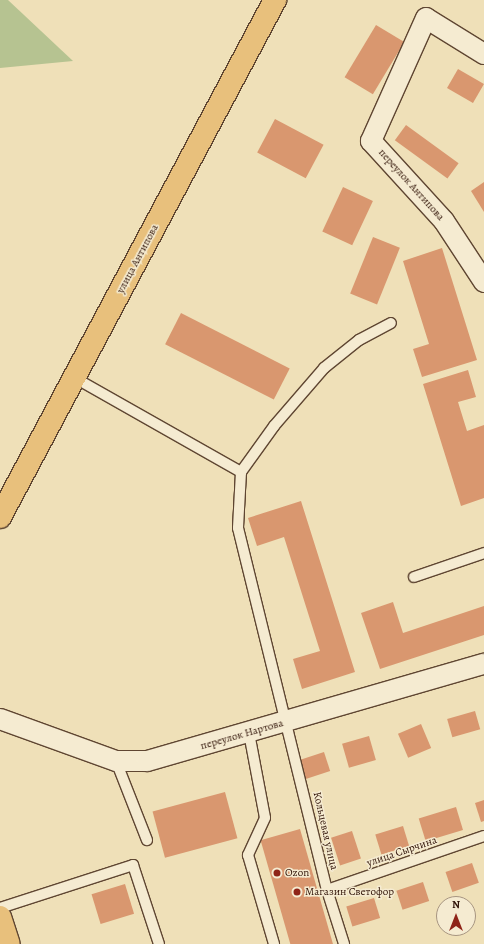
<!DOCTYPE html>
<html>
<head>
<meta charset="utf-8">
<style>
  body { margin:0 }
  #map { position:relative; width:484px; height:944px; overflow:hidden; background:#efe0b8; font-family:Alegreya,serif }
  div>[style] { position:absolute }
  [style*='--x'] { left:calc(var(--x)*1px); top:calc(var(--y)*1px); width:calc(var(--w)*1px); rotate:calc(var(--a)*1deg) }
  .green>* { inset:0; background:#b6c391 }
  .building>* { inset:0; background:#d9976f; transform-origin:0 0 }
  .roads { filter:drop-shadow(1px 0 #5f4632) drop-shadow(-1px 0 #5f4632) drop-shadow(0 1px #5f4632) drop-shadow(0 -1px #5f4632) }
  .service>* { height:10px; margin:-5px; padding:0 5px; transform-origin:5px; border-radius:5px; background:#f5ebd1 }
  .minor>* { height:20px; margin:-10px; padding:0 10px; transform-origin:10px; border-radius:10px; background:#f5ebd1 }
  .primary>* { height:22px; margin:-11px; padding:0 11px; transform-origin:11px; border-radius:11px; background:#e8c07c }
  .dots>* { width:11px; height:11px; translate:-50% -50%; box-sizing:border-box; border:2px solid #f5ebd1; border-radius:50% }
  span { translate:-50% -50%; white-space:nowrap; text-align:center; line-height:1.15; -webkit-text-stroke:3px #f5ebd1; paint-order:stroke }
  .street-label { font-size:11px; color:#2f1206 }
  .poi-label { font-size:11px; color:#2f1206 }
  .left { translate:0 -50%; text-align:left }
  .north { position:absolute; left:436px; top:896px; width:40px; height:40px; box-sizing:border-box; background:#f5ebd1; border:1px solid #a69480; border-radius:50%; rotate:0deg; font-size:11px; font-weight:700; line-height:16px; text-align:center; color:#2f1206 }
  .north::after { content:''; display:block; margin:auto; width:14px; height:18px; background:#8f2418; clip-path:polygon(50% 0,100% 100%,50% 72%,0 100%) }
</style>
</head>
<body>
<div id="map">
  <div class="green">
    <i style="clip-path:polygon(0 0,8px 0,73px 61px,0 68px)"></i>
  </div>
  <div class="building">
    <i style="left:376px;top:25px;width:33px;height:61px;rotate:31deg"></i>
    <i style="left:458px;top:69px;width:30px;height:22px;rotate:30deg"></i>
    <i style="left:275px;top:119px;width:55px;height:38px;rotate:28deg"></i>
    <i style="left:406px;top:125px;width:65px;height:19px;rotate:36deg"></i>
    <i style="clip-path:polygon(484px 182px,484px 212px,471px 191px)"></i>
    <i style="left:343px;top:187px;width:33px;height:49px;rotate:25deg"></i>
    <i style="left:373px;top:237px;width:29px;height:61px;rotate:22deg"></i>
    <i style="clip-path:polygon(442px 248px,477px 360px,422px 377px,413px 349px,429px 344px,403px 261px)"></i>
    <i style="left:181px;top:313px;width:122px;height:35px;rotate:27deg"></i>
    <i style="clip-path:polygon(468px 370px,476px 397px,458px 402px,467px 431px,484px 425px,484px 498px,461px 506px,423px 384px)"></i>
    <i style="clip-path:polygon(301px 501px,355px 672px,302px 689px,293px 659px,320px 651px,284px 537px,257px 546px,248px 518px)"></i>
    <i style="clip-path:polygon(393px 602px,403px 633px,484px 606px,484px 635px,380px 669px,361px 613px)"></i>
    <i style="left:475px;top:711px;width:19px;height:29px;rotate:74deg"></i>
    <i style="left:421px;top:724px;width:26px;height:25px;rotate:67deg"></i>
    <i style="left:369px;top:736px;width:25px;height:28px;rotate:74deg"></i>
    <i style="left:324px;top:752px;width:20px;height:28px;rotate:72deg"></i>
    <i style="left:225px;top:792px;width:48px;height:75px;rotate:75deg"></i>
    <i style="clip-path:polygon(484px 800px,484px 821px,481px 822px,475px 803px)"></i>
    <i style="left:456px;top:807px;width:24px;height:39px;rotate:73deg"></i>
    <i style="left:403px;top:826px;width:21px;height:29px;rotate:73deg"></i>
    <i style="left:300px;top:829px;width:120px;height:41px;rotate:74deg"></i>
    <i style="left:352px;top:831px;width:29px;height:22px;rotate:72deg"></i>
    <i style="left:472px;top:863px;width:21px;height:28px;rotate:71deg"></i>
    <i style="left:423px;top:882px;width:20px;height:28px;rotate:72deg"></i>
    <i style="left:125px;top:884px;width:31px;height:35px;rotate:73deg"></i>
    <i style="left:374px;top:898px;width:21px;height:29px;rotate:73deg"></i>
  </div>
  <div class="roads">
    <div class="service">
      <i style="--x:75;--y:378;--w:191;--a:29.5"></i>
      <i style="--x:241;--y:472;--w:56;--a:93.1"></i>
      <i style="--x:238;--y:528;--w:373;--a:76.2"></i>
      <i style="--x:327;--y:890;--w:57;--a:72.5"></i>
      <i style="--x:241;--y:472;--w:57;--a:-54.3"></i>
      <i style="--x:274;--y:426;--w:77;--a:-49.2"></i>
      <i style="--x:324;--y:368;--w:45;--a:-38.7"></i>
      <i style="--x:359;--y:340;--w:36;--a:-28"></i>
      <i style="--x:414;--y:577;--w:74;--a:-18.9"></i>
      <i style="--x:249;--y:733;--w:86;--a:79.3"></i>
      <i style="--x:265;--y:818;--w:41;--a:114.7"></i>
      <i style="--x:248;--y:855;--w:93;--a:73.7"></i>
      <i style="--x:116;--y:761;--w:85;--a:68.6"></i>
      <i style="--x:327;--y:890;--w:166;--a:-19"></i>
      <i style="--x:0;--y:908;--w:140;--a:-17.9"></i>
      <i style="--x:133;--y:865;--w:83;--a:71.8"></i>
    </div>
    <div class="minor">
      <i style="--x:484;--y:54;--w:68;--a:-148.2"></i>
      <i style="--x:426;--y:18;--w:135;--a:114.1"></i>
      <i style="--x:371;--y:141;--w:108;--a:47.6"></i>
      <i style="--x:444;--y:221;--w:73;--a:56.7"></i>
      <i style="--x:0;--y:719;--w:123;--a:19.9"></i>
      <i style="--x:116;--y:761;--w:31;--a:0"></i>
      <i style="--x:147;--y:761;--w:351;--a:-16.1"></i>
    </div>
    <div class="primary">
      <i style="--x:0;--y:517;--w:586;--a:-61.99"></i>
      <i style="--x:0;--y:917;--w:28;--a:72"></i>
    </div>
  </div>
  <div class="dots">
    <i style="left:277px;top:873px;background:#8f2418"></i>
    <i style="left:297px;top:892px;background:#8f2418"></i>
  </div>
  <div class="street-label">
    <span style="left:411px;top:185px;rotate:48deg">переулок Антипова</span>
    <span style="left:138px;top:259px;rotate:-62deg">улица Антипова</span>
    <span style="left:242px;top:735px;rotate:-16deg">переулок Нартова</span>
    <span style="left:325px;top:831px;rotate:77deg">Кольцевая улица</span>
    <span style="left:402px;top:852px;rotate:-19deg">улица Сырчина</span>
  </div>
  <div class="poi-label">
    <span class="left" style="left:285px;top:873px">Ozon</span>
    <span class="left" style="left:305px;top:892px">Магазин Светофор</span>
  </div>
  <div class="north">N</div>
</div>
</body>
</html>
